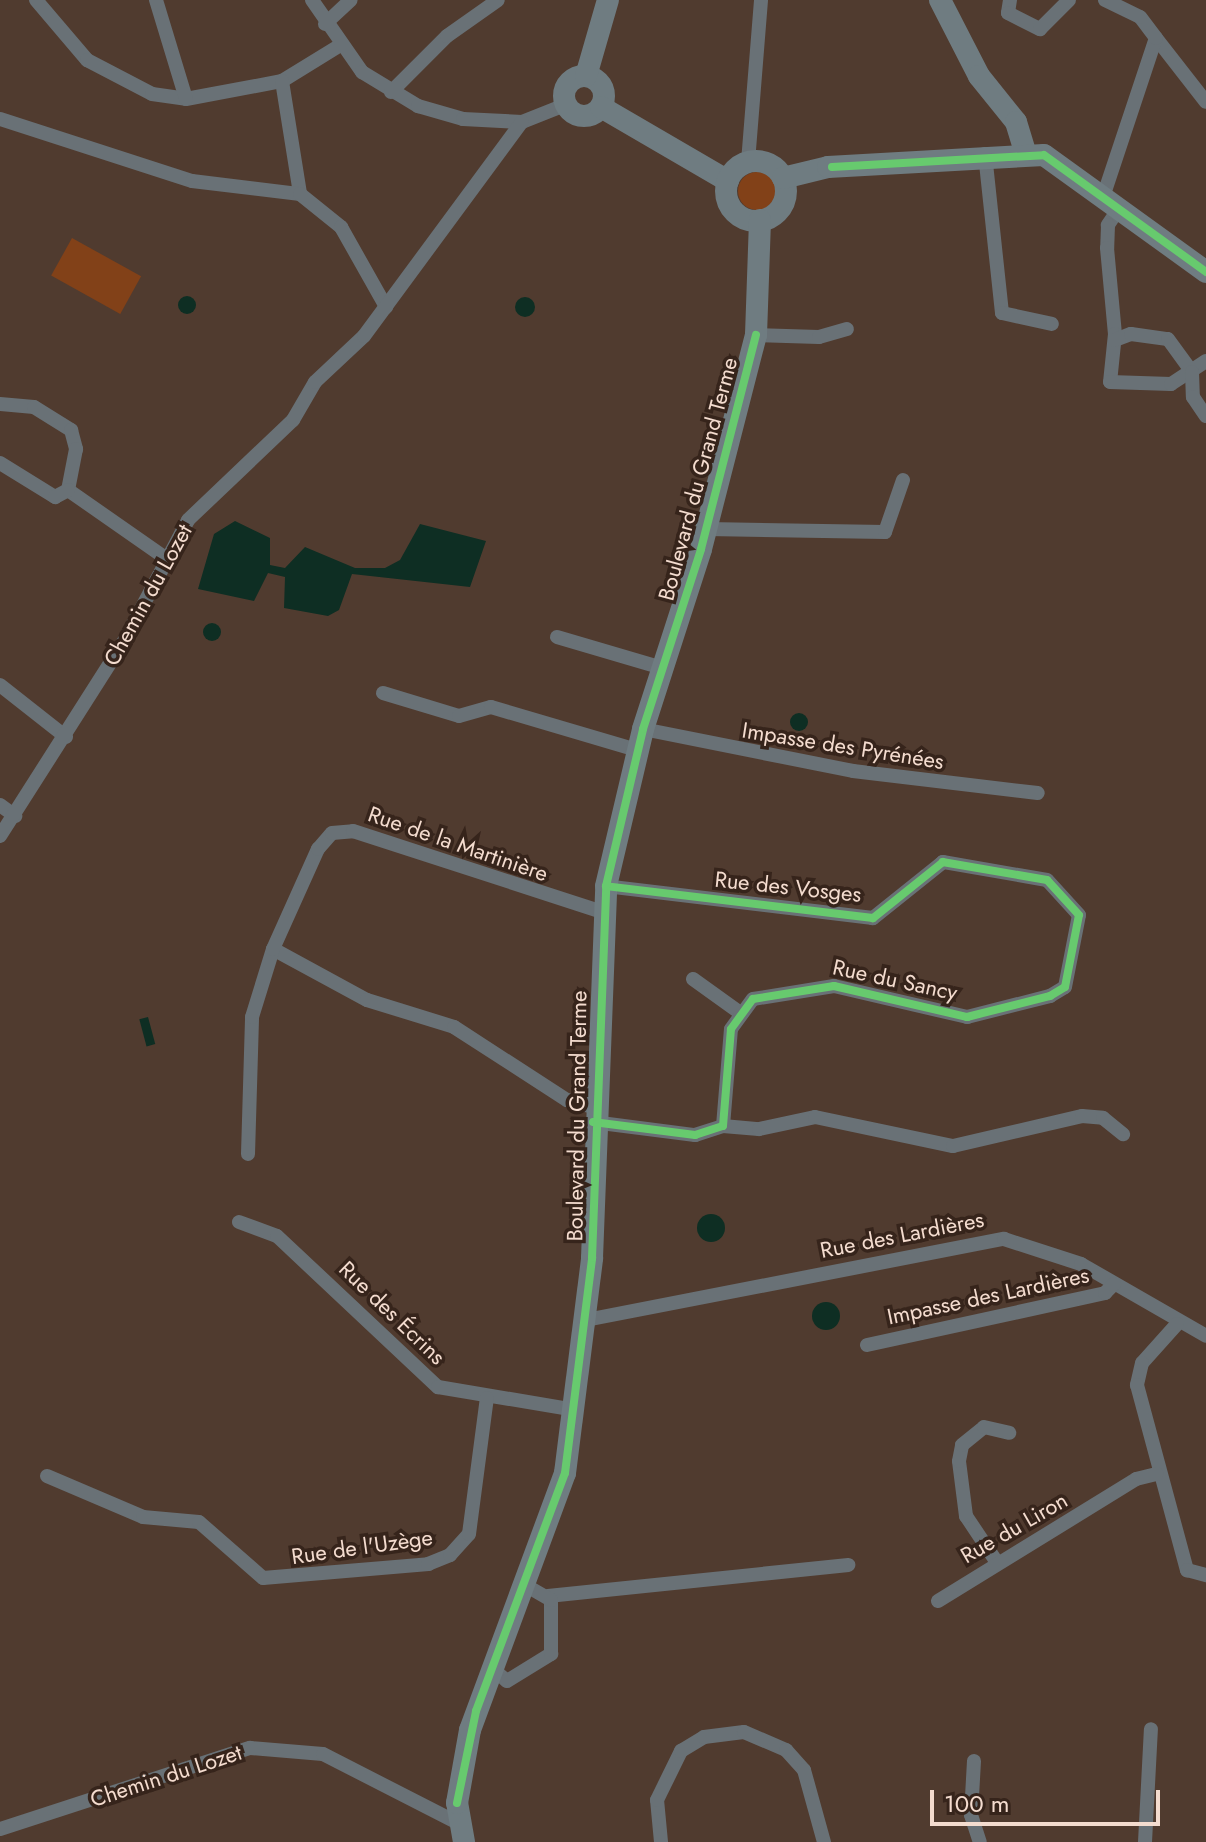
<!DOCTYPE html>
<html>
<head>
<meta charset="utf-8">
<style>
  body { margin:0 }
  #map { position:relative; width:1206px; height:1842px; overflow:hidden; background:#503b2f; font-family:Jost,sans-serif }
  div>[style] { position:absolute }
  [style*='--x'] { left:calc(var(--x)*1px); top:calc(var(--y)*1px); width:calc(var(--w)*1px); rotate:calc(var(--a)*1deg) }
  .green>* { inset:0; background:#824118; transform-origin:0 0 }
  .round { border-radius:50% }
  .water>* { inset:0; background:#0e2e23; transform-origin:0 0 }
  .street>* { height:14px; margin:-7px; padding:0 7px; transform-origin:7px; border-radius:7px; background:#697176 }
  .secondary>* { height:22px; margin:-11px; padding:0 11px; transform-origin:11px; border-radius:11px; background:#6f7c81 }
  .secondary>.ring { margin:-11px; padding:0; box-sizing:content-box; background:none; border:22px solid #6f7c81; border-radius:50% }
  .cycleway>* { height:8px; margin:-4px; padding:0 4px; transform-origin:4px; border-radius:4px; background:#67ca6e }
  span { translate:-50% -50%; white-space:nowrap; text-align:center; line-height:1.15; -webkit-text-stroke:7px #36241b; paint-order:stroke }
  .street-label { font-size:22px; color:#f4dccf }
  .scale { position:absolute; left:930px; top:1790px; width:230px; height:36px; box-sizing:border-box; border:4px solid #f4dccf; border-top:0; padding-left:10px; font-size:24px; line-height:28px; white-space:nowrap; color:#f4dccf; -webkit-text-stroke:6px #36241b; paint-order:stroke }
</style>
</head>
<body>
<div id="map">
  <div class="green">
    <i class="round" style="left:738px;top:172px;width:38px;height:38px"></i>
    <i style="left:72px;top:238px;width:79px;height:43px;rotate:29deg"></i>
  </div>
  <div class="water">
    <i class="round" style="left:178px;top:296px;width:18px;height:18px"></i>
    <i class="round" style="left:515px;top:297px;width:20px;height:20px"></i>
    <i style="clip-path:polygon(235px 521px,270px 538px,270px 565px,285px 568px,305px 547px,355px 568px,385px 568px,400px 560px,420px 524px,486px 541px,470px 587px,352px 574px,339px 610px,328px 616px,284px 608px,285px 577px,268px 573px,254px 601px,198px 589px,214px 534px)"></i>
    <i class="round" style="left:203px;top:623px;width:18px;height:18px"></i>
    <i class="round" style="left:790px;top:713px;width:18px;height:18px"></i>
    <i style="left:148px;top:1017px;width:28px;height:9px;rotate:75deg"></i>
    <i class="round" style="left:697px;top:1214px;width:28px;height:28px"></i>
    <i class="round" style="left:812px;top:1302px;width:28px;height:28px"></i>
  </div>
  <div class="street">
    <i style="--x:36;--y:0;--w:79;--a:49.6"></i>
    <i style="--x:87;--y:60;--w:73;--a:27.6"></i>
    <i style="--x:152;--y:94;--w:34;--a:8"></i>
    <i style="--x:186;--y:99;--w:98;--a:-10.6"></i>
    <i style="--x:282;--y:81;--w:67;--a:-31.6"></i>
    <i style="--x:156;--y:0;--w:103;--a:73.1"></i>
    <i style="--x:312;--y:0;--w:88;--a:55.2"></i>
    <i style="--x:362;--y:72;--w:66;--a:31.3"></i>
    <i style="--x:418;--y:106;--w:47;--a:16.1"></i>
    <i style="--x:463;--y:119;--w:59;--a:2.9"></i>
    <i style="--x:522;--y:122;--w:46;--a:-21.6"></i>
    <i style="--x:1010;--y:0;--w:13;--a:99"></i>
    <i style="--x:1008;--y:13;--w:36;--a:27"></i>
    <i style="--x:1040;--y:29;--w:41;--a:-45"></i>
    <i style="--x:325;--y:24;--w:35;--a:-43"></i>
    <i style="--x:1156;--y:38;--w:81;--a:52"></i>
    <i style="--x:282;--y:81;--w:114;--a:80.9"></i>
    <i style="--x:391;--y:92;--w:79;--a:-45"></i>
    <i style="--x:447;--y:36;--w:62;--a:-35.2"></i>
    <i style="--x:0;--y:119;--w:202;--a:17.9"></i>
    <i style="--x:192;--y:181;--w:109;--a:6.9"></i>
    <i style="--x:300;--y:194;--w:53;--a:38.8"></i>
    <i style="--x:341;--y:227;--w:92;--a:60.6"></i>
    <i style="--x:985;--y:154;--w:160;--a:83.9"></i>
    <i style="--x:1002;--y:313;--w:51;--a:12.4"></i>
    <i style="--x:748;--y:162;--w:163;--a:-85.4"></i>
    <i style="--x:1104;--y:194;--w:164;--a:-71.6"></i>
    <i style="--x:1156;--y:38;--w:26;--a:-127"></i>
    <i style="--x:1140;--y:17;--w:39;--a:-154"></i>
    <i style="--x:1120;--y:207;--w:22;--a:124"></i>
    <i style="--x:1108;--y:225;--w:23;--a:92"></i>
    <i style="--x:1107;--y:248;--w:86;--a:84.7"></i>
    <i style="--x:1115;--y:334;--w:48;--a:95.9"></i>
    <i style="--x:1110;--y:382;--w:61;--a:1.9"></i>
    <i style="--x:1171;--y:384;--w:42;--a:-33.3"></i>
    <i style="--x:756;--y:335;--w:63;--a:1.8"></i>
    <i style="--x:819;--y:337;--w:29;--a:-16"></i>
    <i style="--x:1115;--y:340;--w:17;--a:-21"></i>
    <i style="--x:1131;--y:334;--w:37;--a:8"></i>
    <i style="--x:1168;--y:339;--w:41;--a:54"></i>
    <i style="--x:1192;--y:372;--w:25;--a:88"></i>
    <i style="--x:1193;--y:397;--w:23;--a:56"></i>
    <i style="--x:0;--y:404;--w:34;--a:5"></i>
    <i style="--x:34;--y:407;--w:44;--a:31.9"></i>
    <i style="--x:71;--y:430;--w:20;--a:75"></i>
    <i style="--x:76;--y:449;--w:42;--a:101"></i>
    <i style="--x:68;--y:490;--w:121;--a:34.9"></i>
    <i style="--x:0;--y:463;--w:65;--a:31.7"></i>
    <i style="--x:55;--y:497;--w:15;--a:-28"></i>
    <i style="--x:707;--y:529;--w:178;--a:1"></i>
    <i style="--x:885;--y:532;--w:55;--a:-70.9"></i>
    <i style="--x:557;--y:637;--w:109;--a:16.4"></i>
    <i style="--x:0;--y:685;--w:84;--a:38.2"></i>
    <i style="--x:383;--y:693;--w:79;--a:16.8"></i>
    <i style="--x:459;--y:716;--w:33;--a:-16"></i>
    <i style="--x:491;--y:707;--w:152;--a:16.4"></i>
    <i style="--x:643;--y:729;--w:214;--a:11.3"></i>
    <i style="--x:853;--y:771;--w:186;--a:6.8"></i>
    <i style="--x:0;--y:805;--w:19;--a:36"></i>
    <i style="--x:0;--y:836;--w:229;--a:-57.5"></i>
    <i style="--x:123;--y:643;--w:139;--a:-62.1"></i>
    <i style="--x:188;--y:520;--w:145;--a:-43.6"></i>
    <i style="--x:293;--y:420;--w:44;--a:-59.9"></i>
    <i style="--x:315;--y:382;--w:67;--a:-43.2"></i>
    <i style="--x:364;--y:336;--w:266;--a:-53.6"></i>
    <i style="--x:273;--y:949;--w:107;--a:28.5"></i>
    <i style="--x:367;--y:1000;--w:91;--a:17.2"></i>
    <i style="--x:454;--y:1027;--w:135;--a:32.9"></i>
    <i style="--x:567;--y:1100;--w:27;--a:15"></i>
    <i style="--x:693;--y:979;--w:57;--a:35.7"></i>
    <i style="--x:593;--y:1122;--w:103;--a:7.3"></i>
    <i style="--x:695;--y:1135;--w:29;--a:-18"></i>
    <i style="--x:723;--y:1126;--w:97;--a:-85.3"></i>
    <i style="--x:731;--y:1029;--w:37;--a:-54"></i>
    <i style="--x:753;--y:999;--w:82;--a:-9.1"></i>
    <i style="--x:834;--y:986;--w:137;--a:13.1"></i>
    <i style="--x:967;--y:1017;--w:86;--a:-14.2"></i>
    <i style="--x:1050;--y:996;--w:17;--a:-31"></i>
    <i style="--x:1065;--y:987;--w:73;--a:-79"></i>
    <i style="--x:1079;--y:915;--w:47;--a:-132.4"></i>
    <i style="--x:1047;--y:880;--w:106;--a:-170.2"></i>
    <i style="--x:943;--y:862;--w:90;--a:141.3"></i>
    <i style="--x:873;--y:918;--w:269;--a:-173.2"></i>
    <i style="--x:723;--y:1126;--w:36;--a:5"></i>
    <i style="--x:759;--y:1129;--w:57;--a:-12.1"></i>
    <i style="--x:815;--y:1117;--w:141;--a:11.9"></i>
    <i style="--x:953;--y:1146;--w:132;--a:-13.1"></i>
    <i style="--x:1082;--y:1116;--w:21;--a:5"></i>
    <i style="--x:1103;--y:1118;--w:26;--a:39"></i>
    <i style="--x:248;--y:1154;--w:137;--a:-88.3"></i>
    <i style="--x:252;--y:1017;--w:71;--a:-72.8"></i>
    <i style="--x:273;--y:949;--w:110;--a:-65.8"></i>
    <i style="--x:318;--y:849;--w:21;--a:-49"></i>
    <i style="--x:332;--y:833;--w:21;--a:-5"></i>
    <i style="--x:353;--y:831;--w:263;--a:18"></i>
    <i style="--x:239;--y:1222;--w:40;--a:20.2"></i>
    <i style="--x:277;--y:1236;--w:221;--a:43.2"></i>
    <i style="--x:438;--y:1387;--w:140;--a:9.5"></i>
    <i style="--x:586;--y:1320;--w:426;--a:-11"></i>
    <i style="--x:1004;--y:1239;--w:81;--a:18"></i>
    <i style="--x:1081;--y:1264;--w:144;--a:29.9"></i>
    <i style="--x:1177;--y:1324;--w:52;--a:131.9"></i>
    <i style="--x:1142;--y:1363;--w:23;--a:103"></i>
    <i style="--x:1137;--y:1385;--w:192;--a:74.9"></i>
    <i style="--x:1187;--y:1570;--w:20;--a:15"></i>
    <i style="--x:867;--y:1345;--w:244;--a:-12.3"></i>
    <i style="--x:1105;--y:1293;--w:13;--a:-45"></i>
    <i style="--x:47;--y:1476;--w:104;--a:23.1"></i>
    <i style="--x:143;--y:1517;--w:56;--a:5.1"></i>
    <i style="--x:199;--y:1522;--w:85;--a:41.2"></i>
    <i style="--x:263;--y:1578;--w:166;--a:-4.8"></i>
    <i style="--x:428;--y:1564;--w:24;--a:-22"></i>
    <i style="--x:450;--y:1555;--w:28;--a:-48"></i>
    <i style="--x:469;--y:1534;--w:137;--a:-82.5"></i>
    <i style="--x:996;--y:1561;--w:54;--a:-123.7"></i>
    <i style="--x:966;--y:1516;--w:55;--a:-97.3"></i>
    <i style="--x:959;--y:1461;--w:16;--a:-79"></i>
    <i style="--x:962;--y:1445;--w:28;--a:-39"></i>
    <i style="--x:984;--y:1427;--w:26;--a:13"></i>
    <i style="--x:548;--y:1596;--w:302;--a:-5.9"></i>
    <i style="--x:938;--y:1601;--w:233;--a:-31.6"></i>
    <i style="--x:1136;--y:1479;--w:21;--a:-14"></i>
    <i style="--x:493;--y:1669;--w:18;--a:41"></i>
    <i style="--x:507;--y:1681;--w:52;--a:-31.5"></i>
    <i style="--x:551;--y:1654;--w:54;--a:-90"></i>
    <i style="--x:551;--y:1600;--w:28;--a:-150"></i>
    <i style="--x:974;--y:1761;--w:54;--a:93.2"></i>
    <i style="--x:971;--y:1815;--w:28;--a:72"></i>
    <i style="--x:0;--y:1829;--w:263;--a:-18"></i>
    <i style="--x:250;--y:1748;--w:73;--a:4.7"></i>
    <i style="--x:323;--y:1754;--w:156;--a:27.1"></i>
    <i style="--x:661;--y:1842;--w:42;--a:-95.4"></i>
    <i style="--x:657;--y:1800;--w:55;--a:-63.9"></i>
    <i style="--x:681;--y:1751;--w:27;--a:-31"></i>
    <i style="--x:704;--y:1737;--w:40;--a:-7.1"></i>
    <i style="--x:744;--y:1732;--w:46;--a:23.2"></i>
    <i style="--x:786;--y:1750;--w:27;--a:48"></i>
    <i style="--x:804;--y:1770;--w:75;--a:74.5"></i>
    <i style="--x:1145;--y:1842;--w:113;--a:-87"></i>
  </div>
  <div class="secondary">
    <i style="--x:940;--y:0;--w:85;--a:62.8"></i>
    <i style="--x:979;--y:76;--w:59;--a:51.2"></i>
    <i style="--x:1016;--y:122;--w:30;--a:73"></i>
    <i class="ring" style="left:564px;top:76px;width:18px;height:18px"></i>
    <i style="--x:586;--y:76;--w:79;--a:-73.9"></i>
    <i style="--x:601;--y:107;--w:147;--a:30.2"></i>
    <i class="ring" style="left:726px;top:161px;width:38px;height:38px"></i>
    <i style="--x:783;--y:178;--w:46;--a:-13.7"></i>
    <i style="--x:828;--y:167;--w:216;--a:-3.2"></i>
    <i style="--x:1044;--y:155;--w:200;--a:35.8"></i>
    <i style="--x:464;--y:1842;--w:40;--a:-100"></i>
    <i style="--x:457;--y:1803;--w:74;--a:-79.9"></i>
    <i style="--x:470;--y:1730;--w:274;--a:-69.7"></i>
    <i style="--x:565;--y:1473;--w:217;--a:-82.8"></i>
    <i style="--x:592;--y:1258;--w:372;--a:-87.8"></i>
    <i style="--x:606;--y:886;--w:161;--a:-76.7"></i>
    <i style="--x:643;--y:729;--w:189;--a:-72.1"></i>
    <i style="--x:701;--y:549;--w:221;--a:-75.6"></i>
    <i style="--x:756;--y:335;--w:115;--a:-88"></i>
  </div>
  <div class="cycleway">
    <i style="--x:832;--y:167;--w:212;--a:-3.2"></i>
    <i style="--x:1044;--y:155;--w:200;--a:35.8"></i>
    <i style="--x:593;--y:1122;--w:103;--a:7.3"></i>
    <i style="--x:695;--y:1135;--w:29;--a:-18"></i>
    <i style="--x:723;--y:1126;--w:97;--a:-85.3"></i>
    <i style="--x:731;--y:1029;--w:37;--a:-54"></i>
    <i style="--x:753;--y:999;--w:82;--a:-9.1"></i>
    <i style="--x:834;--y:986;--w:137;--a:13.1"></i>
    <i style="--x:967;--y:1017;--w:86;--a:-14.2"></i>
    <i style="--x:1050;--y:996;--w:17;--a:-31"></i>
    <i style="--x:1065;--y:987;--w:73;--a:-79"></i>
    <i style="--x:1079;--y:915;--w:47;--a:-132.4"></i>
    <i style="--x:1047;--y:880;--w:106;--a:-170.2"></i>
    <i style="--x:943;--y:862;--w:90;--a:141.3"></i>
    <i style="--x:873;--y:918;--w:269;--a:-173.2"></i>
    <i style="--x:457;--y:1803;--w:94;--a:-78.3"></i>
    <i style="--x:476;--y:1711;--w:254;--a:-69.5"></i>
    <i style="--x:565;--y:1473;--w:217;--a:-82.8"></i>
    <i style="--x:592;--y:1258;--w:372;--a:-87.8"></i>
    <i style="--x:606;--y:886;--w:161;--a:-76.7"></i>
    <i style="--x:643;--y:729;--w:189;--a:-72.1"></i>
    <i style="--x:701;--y:549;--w:221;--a:-75.6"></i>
  </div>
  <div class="street-label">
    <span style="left:698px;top:479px;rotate:-75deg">Boulevard du Grand Terme</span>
    <span style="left:148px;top:595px;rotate:-61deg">Chemin du Lozet</span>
    <span style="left:843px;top:746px;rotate:9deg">Impasse des Pyrénées</span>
    <span style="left:458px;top:844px;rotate:19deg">Rue de la Martinière</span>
    <span style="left:788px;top:887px;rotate:6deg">Rue des Vosges</span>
    <span style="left:895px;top:980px;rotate:12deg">Rue du Sancy</span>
    <span style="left:577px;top:1116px;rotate:-89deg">Boulevard du Grand Terme</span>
    <span style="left:902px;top:1235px;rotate:-11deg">Rue des Lardières</span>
    <span style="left:988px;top:1296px;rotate:-12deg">Impasse des Lardières</span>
    <span style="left:392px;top:1313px;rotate:44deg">Rue des Écrins</span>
    <span style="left:1014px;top:1528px;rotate:-30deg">Rue du Liron</span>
    <span style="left:362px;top:1547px;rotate:-8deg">Rue de l'Uzège</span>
    <span style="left:166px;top:1776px;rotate:-18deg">Chemin du Lozet</span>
  </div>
  <div class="scale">100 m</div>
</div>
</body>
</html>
